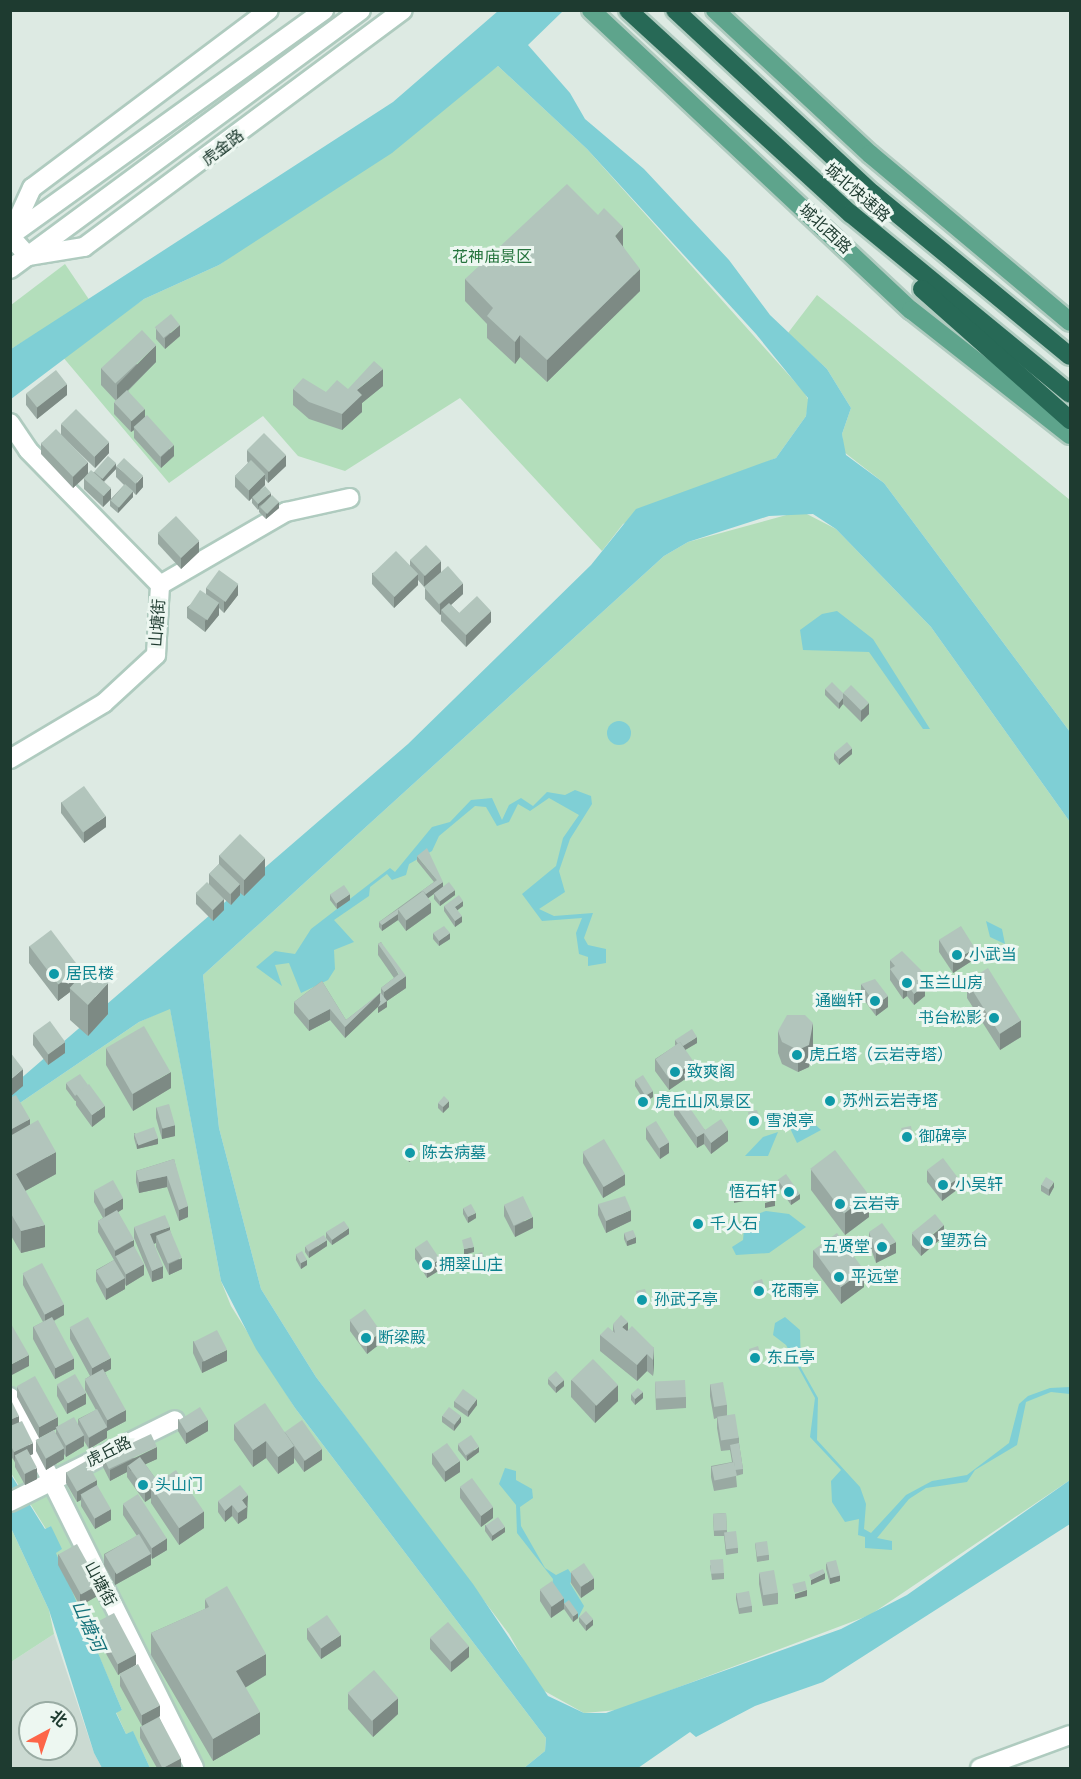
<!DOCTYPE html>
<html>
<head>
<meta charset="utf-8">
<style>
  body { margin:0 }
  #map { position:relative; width:1081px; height:1779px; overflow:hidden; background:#ddeae3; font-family:"Fira Sans","Noto Sans SC",sans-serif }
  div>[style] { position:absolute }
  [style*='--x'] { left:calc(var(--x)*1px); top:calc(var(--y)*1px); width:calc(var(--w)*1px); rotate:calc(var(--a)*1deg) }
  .built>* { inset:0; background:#cbdad2 }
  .green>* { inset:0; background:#b3debb }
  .water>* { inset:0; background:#7fcfd5 }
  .round { border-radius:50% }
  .roads { filter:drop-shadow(2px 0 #afcbbf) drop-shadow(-2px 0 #afcbbf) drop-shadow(0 2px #afcbbf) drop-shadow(0 -2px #afcbbf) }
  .street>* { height:18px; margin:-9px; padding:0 9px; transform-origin:9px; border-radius:9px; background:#fff }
  .secondary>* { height:18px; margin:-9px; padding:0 9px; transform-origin:9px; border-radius:9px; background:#fff }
  .primary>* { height:18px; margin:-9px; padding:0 9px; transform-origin:9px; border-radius:9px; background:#5ea48c }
  .highway>* { height:18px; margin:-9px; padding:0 9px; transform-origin:9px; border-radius:9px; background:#276956 }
  .wall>* { inset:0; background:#99a9a2 }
  .shaded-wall>* { inset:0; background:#7d8a84 }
  .building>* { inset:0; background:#b2c5bc; transform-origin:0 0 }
  .dots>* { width:16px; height:16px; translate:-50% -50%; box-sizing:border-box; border:3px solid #edf7f1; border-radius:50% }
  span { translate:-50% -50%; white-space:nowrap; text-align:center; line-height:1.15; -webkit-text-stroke:6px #edf7f1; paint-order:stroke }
  .street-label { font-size:16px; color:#1e3b30 }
  .park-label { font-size:16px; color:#25743d }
  .culture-label { font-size:16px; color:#0d838f }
  .left { translate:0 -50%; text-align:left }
  .right { translate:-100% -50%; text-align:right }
  .water-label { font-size:18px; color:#14727a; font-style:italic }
  .frame { position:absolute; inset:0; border:12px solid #1e3b30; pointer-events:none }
  .north { position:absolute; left:18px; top:1701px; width:60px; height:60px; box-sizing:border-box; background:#edf7f1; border:2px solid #9aaca4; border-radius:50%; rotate:40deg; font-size:16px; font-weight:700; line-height:24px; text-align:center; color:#1e3b30 }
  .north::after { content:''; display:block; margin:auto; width:21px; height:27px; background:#fd6548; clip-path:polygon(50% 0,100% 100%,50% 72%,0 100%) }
</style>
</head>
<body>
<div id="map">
  <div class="built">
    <i style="clip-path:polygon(evenodd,54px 1634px,94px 1753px,102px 1768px,11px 1768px,11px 1662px,54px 1634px,30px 1713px,66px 1713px,66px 1749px,30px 1749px,30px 1713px)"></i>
  </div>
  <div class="green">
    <i style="clip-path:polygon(498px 66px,587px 149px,804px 392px,809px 401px,806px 416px,776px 458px,623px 524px,602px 551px,460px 398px,345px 471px,298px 456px,263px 416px,169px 483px,62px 356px,144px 299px,219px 265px)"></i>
    <i style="clip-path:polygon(65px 264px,90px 301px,11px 349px,11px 305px)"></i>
    <i style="clip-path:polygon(817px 295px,1070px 500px,1070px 732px,884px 483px,844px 452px,842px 434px,851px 408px,827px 369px,788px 333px)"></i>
    <i style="clip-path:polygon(801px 511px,836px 529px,931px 627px,1070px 822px,1070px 1480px,870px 1615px,618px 1710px,584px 1713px,539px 1688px,509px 1634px,316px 1377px,261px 1289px,219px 1128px,203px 975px,664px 556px,688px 542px)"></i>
    <i style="clip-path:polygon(170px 1008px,221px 1281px,231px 1306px,295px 1408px,546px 1738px,545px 1751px,524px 1768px,150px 1768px,133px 1732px,126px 1734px,116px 1712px,122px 1710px,55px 1553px,51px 1526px,46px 1529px,11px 1473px,11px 1109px,139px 1022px)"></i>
    <i style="clip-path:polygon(11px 1528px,49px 1610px,54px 1634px,11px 1662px)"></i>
  </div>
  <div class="water">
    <i style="clip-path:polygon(498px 11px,563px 11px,528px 45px,570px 93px,585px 119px,644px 169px,729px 260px,770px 315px,827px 369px,851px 408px,842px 434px,846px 455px,884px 483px,1070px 732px,1070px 822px,931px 627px,836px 529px,813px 514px,769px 516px,688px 542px,664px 556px,203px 975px,219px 1128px,261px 1289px,316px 1377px,473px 1584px,548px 1696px,584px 1713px,606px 1713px,841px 1629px,907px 1595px,1070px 1480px,1070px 1524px,823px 1682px,755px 1706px,696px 1737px,690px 1732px,638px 1768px,524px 1768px,545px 1751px,546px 1738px,295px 1408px,256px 1349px,221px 1281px,170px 1009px,139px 1022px,11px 1109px,11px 1087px,408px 744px,591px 565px,636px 509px,776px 458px,806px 416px,808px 398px,756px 334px,587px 149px,498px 66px,392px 153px,219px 265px,144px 299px,11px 399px,11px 349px,393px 102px)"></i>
    <i style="clip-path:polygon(837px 611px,873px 639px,930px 729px,923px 729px,869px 652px,803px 650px,800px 630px,822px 614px)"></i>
    <i class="round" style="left:607px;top:721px;width:24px;height:24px"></i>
    <i style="clip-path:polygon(575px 790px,591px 796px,592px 804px,570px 839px,559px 871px,565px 892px,539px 909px,554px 916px,593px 913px,584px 938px,588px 945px,606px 949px,606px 963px,588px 966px,588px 957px,579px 954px,576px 933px,582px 918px,542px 921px,522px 894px,556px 866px,563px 838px,579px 815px,549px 798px,530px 811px,518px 804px,509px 822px,497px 826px,486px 807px,475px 806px,439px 836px,432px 851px,409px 864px,406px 875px,392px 880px,387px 874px,370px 887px,369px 896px,334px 920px,354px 942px,334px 950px,335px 969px,328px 980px,301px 993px,289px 963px,275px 965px,282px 986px,256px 967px,275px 951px,295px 954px,311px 929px,390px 868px,395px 872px,432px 827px,450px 822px,471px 800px,492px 798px,502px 820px,509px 805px,521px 798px,533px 806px,547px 792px,565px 795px)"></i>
    <i style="clip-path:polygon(986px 921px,1002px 929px,1005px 944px,990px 937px)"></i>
    <i style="clip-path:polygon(802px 1112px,821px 1130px,797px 1143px,789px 1126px)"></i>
    <i style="clip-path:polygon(778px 1132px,768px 1156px,745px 1156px,763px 1137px)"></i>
    <i style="clip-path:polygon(766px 1211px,789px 1214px,806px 1227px,769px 1253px,736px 1255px,732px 1247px,743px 1240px,745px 1218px)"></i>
    <i style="clip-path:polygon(785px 1317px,800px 1330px,801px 1368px,818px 1398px,817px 1440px,860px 1487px,866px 1504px,864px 1529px,871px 1533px,906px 1495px,932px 1481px,967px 1475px,1009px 1443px,1019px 1404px,1028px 1396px,1050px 1388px,1070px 1387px,1070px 1394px,1051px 1392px,1026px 1402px,1017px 1445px,975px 1470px,967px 1482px,926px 1488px,909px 1499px,877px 1538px,892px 1541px,892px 1550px,865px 1548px,865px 1537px,858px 1535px,859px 1519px,845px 1522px,832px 1502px,831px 1481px,841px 1470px,810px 1437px,815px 1398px,786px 1345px,773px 1335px,775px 1323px)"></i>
    <i style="clip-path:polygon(505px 1468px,516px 1471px,516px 1480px,532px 1489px,533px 1498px,520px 1507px,521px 1526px,545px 1568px,556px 1575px,568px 1569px,575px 1579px,570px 1583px,584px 1606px,578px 1618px,569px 1605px,564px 1608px,552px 1588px,553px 1579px,517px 1533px,516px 1505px,499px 1484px)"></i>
    <i style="clip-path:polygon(10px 1473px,45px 1529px,51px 1526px,62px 1549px,56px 1553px,122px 1710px,116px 1713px,126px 1734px,133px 1731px,150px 1768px,102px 1768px,94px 1753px,49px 1610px,11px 1528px)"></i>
  </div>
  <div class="roads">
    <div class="street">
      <i style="--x:980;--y:1768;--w:96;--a:-20.1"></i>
    </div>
    <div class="secondary">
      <i style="--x:11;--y:234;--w:51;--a:-65.5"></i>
      <i style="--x:32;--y:188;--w:296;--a:-36.9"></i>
      <i style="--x:10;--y:236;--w:27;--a:48"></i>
      <i style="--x:28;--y:256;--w:57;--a:-9.1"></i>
      <i style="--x:84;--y:247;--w:397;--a:-36.6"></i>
      <i style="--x:10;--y:236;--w:387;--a:-35.7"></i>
      <i style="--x:10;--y:269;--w:436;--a:-36.4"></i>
      <i style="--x:10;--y:423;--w:32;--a:56"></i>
      <i style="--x:28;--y:450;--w:189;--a:45.6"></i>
      <i style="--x:10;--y:759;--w:109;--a:-30.8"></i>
      <i style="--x:104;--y:703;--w:71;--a:-42.7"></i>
      <i style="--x:156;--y:655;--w:70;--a:-86.7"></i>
      <i style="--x:160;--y:585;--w:146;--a:-30.1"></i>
      <i style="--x:286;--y:512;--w:65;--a:-12.5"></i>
      <i style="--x:10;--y:1397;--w:414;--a:63.6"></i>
      <i style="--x:10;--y:1502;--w:184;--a:-26.4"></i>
    </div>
    <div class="primary">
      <i style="--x:591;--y:10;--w:439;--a:43.2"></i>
      <i style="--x:911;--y:310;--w:202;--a:38.2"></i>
      <i style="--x:715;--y:10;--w:212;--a:42.9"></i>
      <i style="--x:870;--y:154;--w:261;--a:40"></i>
    </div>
    <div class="highway">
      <i style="--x:628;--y:10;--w:302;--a:42.5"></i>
      <i style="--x:851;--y:214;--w:283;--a:39.4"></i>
      <i style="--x:675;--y:10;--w:269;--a:42.9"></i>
      <i style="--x:872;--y:193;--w:256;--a:39.5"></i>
      <i style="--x:922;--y:289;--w:198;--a:41.5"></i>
    </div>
  </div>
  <div class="wall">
    <i style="clip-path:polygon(623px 246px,640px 291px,547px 382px,520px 357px,515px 364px,487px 338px,487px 324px,465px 301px,465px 279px)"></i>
    <i style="clip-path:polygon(156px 328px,180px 336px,165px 349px,156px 339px)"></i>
    <i style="clip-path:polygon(156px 362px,128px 391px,145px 417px,174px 456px,161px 468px,134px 438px,134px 430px,131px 432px,114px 414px,114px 403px,116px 401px,101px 385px,101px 368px)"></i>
    <i style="clip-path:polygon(383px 386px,362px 403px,362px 412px,342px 430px,309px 419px,293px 405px,293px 389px,326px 392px)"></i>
    <i style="clip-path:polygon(26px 394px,67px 395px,37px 419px,26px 405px)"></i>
    <i style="clip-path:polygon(61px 424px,109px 453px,95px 468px,68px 442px,88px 473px,116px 469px,104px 482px,111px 499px,103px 507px,84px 489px,84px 478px,85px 477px,73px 488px,41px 454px,41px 443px,61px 434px)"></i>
    <i style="clip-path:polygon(247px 450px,286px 466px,268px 483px,265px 479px,265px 485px,260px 490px,271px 496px,279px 508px,266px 519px,259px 512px,259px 509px,258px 510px,252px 503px,252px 498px,249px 501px,235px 487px,235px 476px,248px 463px,247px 461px)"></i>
    <i style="clip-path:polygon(116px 466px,143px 487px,136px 495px,133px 492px,133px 497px,118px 513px,110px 506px,110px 500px,124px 485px,116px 477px)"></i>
    <i style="clip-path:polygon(158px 533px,199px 552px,181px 569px,158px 544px)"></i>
    <i style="clip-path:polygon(410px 560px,441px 573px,424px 587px,418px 580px,418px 585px,394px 608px,372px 584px,372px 573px,410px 566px)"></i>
    <i style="clip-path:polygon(206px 588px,238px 595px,224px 613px,219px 608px,219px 615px,205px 632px,187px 618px,187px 607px,206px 594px)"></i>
    <i style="clip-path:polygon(425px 588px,463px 594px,451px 605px,459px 613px,491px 622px,466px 647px,441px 621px,441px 614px,440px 615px,425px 599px)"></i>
    <i style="clip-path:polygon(825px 689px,843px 693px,869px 714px,861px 722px,843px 704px,839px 709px,825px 695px)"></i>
    <i style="clip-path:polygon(834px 753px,852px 754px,839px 765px,834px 759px)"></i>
    <i style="clip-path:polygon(61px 802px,106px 827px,84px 843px,61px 813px)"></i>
    <i style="clip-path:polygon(219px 855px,265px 875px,244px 896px,240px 893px,240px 895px,231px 905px,224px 899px,224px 910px,213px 921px,196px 904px,196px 893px,209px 884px,209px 874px,219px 864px)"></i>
    <i style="clip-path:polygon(417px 856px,443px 887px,455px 895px,440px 906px,434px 899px,434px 894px,428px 898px,431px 913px,406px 931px,398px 920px,382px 931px,379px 927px,379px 922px,434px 882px,417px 861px)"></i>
    <i style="clip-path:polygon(330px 894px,350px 900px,337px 909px,330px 900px)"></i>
    <i style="clip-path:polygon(444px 906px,463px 906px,457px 910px,462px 922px,455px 927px,444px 911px)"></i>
    <i style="clip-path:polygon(433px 933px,450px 939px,439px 946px,433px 939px)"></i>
    <i style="clip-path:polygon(939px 940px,975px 959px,953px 973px,939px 952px)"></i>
    <i style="clip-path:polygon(381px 942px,406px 988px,387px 1001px,387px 1007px,378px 1013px,378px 1006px,345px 1038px,330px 1020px,309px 1031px,294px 1013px,294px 1002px,322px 981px,346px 1020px,381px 993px,381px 988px,394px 978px,378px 955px,378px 944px)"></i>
    <i style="clip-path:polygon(29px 946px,80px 978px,108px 1014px,88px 1036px,70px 1020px,70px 992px,58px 1001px,29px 963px)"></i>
    <i style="clip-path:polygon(890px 960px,925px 984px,925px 996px,914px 1005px,907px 996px,903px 999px,890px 980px)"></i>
    <i style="clip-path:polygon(967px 982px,1021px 1037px,1000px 1050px,967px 998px)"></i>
    <i style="clip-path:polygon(861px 984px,888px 1007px,876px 1016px,861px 996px)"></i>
    <i style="clip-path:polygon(778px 1031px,813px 1045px,809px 1067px,798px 1072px,782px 1064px,778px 1053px)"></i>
    <i style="clip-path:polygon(33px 1034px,65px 1053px,48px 1065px,33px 1045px)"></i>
    <i style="clip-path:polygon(675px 1040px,697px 1043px,685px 1050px,694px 1073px,669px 1090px,655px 1071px,655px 1059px,675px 1046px)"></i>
    <i style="clip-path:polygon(106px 1048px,171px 1088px,133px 1111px,106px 1065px)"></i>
    <i style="clip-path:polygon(635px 1080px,653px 1097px,645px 1102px,635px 1086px)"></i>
    <i style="clip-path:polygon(66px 1083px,105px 1117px,92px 1127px,76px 1105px,76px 1101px,75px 1101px,66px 1089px)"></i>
    <i style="clip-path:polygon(10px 1098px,30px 1125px,56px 1174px,25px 1191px,45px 1247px,21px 1253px,10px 1234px)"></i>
    <i style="clip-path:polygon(438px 1103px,449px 1107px,443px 1113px,438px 1108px)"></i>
    <i style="clip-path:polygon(674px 1104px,705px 1130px,728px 1141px,711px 1154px,704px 1144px,697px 1148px,674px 1115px)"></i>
    <i style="clip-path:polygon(156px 1107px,175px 1136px,162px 1139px,156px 1118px)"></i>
    <i style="clip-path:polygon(646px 1127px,669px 1153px,660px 1159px,646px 1139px)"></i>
    <i style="clip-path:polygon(134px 1133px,158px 1144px,137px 1149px,134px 1138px)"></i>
    <i style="clip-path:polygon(403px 1148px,417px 1157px,409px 1162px,403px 1154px)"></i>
    <i style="clip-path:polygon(583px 1152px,625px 1185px,603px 1198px,583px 1163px)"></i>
    <i style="clip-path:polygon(174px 1159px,188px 1217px,179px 1221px,167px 1187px,139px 1193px,136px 1182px,136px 1171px)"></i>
    <i style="clip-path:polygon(811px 1169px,869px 1217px,845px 1235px,811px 1190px)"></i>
    <i style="clip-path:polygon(927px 1170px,958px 1189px,942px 1201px,927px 1182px)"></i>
    <i style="clip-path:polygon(778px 1180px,800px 1199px,791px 1205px,778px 1186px)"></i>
    <i style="clip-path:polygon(1041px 1185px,1054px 1187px,1049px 1196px,1041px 1191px)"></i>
    <i style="clip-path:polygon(94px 1191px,123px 1209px,118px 1212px,134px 1246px,144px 1275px,126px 1286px,125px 1284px,125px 1289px,106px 1300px,96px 1281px,96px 1270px,114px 1260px,98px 1232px,98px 1221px,103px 1218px,94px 1202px)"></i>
    <i style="clip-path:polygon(598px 1204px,631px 1221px,606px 1233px,598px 1215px)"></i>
    <i style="clip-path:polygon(504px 1205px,533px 1228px,515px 1237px,504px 1216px)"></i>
    <i style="clip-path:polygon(463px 1208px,476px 1218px,468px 1223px,463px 1214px)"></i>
    <i style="clip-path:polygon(134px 1227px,170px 1230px,182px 1269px,169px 1275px,156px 1247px,156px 1243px,154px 1244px,163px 1278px,152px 1282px,134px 1238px)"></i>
    <i style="clip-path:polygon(326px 1232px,349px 1234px,332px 1245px,326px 1238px)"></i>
    <i style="clip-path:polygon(869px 1232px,896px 1253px,876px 1263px,869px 1243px)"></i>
    <i style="clip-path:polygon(624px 1233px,636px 1243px,627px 1246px,624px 1239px)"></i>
    <i style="clip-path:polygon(912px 1234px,944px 1236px,921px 1256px,912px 1245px)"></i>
    <i style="clip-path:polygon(327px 1246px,309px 1258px,305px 1252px,305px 1247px)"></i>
    <i style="clip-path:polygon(415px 1248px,440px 1270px,427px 1278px,415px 1259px)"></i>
    <i style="clip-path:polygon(813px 1250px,864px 1287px,841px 1304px,813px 1267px)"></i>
    <i style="clip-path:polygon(296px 1254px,307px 1265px,301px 1269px,296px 1260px)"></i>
    <i style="clip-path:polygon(23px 1274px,64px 1315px,54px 1321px,74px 1369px,55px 1379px,33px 1339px,33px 1327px,43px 1322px,23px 1285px)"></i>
    <i style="clip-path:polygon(350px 1320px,381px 1343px,367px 1354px,350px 1331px)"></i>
    <i style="clip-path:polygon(613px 1324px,628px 1330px,654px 1348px,654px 1364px,653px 1376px,647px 1371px,637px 1381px,600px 1351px,600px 1335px,613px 1331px)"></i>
    <i style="clip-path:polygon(70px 1328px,111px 1369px,105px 1372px,126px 1421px,107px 1431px,107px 1438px,89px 1449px,84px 1441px,84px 1446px,66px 1457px,64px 1454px,64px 1459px,46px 1470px,36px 1451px,36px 1440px,56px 1433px,56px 1429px,39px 1438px,17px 1397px,17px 1386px,58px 1426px,78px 1425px,78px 1419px,96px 1410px,85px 1390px,85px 1379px,90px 1376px,70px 1339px)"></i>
    <i style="clip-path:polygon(193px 1341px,227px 1361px,202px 1373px,193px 1353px)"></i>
    <i style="clip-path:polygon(548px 1379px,564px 1386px,556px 1393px,548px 1384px)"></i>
    <i style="clip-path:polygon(571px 1380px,618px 1401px,595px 1423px,571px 1397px)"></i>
    <i style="clip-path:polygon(655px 1382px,686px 1397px,686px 1408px,656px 1410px)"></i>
    <i style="clip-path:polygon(710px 1384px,727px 1405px,727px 1416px,739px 1438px,739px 1443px,743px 1469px,743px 1474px,736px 1476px,737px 1487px,714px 1491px,711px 1477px,711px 1466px,732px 1462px,730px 1450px,721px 1451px,717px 1428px,717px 1418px,714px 1419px,710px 1396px)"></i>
    <i style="clip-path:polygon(57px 1385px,86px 1404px,67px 1414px,57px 1396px)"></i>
    <i style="clip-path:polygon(631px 1394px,643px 1398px,635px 1405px,631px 1400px)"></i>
    <i style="clip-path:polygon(10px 1398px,19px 1422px,33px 1454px,30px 1455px,37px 1479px,25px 1485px,15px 1467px,15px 1462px,10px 1455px)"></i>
    <i style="clip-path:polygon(454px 1401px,477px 1405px,468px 1417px,454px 1407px)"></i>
    <i style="clip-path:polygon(442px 1416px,461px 1422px,454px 1431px,442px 1422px)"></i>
    <i style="clip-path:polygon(178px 1419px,208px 1431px,186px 1444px,178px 1431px)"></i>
    <i style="clip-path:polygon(234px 1424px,285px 1432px,322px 1460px,304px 1472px,294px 1458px,294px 1463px,278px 1474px,266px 1458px,253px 1467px,234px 1440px)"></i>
    <i style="clip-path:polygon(458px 1444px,479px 1452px,467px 1461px,458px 1450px)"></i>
    <i style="clip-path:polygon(432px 1453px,460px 1472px,445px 1482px,432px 1464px)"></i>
    <i style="clip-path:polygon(103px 1456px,157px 1459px,145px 1464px,158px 1482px,204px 1528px,179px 1545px,151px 1503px,151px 1498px,145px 1502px,127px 1477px,127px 1472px,110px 1481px,103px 1467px)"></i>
    <i style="clip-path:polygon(66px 1472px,97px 1486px,111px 1520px,95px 1529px,81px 1506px,81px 1500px,77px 1502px,66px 1483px)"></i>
    <i style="clip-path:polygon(460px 1487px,493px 1518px,481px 1527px,460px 1498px)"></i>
    <i style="clip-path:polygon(218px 1501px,248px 1506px,247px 1507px,247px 1518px,238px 1524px,232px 1516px,225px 1522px,218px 1512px)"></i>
    <i style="clip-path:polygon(123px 1504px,167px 1550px,152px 1559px,151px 1557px,151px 1565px,115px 1585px,104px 1565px,104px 1554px,137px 1536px,123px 1515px)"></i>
    <i style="clip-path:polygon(726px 1513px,727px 1532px,738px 1548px,738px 1553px,726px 1555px,724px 1536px,714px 1536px,713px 1514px)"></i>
    <i style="clip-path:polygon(485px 1525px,505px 1532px,492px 1541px,485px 1531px)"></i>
    <i style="clip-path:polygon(755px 1543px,769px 1555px,769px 1560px,757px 1562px)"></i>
    <i style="clip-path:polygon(58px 1554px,99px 1595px,80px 1606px,58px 1565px)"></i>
    <i style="clip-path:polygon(826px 1563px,840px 1581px,830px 1584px,826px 1569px)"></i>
    <i style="clip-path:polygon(710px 1565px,724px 1573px,724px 1579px,712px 1580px)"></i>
    <i style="clip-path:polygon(571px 1572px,594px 1589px,581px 1598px,571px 1583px)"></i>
    <i style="clip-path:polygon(759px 1573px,778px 1593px,778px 1604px,763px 1606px,759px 1584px)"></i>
    <i style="clip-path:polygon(540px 1590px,564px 1603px,578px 1618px,573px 1622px,564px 1609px,551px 1618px,540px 1601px)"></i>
    <i style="clip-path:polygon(736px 1593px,752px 1606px,752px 1612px,739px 1614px,736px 1599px)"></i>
    <i style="clip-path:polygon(205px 1599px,266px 1675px,245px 1688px,260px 1734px,213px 1761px,151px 1655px,151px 1633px,205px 1609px)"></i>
    <i style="clip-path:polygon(579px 1617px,593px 1625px,586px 1631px,579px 1622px)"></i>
    <i style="clip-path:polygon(95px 1623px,136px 1654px,118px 1675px,95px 1634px)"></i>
    <i style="clip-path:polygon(307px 1628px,341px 1646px,321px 1659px,307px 1639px)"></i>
    <i style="clip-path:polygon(430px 1638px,469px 1657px,451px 1672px,430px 1649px)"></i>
    <i style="clip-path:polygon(120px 1675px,160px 1716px,159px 1717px,181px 1768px,157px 1768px,140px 1738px,140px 1727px,142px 1726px,120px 1686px)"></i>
    <i style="clip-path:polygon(348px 1693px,398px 1714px,373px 1737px,348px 1709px)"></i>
  </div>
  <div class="shaded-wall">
    <i style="clip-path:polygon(623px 227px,623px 249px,615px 236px)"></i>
    <i style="clip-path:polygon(640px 269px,640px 291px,547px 382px,547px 360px)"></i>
    <i style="clip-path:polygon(180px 325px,180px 336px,165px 349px,165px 338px)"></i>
    <i style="clip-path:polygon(520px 335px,520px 357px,515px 364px,515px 342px)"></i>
    <i style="clip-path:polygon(156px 345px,156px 362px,117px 401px,117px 385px)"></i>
    <i style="clip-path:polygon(383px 369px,383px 386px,362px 403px,362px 412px,342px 430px,342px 414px,357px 390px)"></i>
    <i style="clip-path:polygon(67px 384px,67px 395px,37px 419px,37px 407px)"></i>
    <i style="clip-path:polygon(145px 409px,145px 420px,134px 427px,134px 430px,131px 432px,131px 421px)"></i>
    <i style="clip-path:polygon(109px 442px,109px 453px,95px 468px,95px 456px)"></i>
    <i style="clip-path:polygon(174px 445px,174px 456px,161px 468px,161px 457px)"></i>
    <i style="clip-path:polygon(286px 455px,286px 466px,268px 483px,268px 472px)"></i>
    <i style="clip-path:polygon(88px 462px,88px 474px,73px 488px,73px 477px)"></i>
    <i style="clip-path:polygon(116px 463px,116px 469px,101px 484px,101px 479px)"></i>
    <i style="clip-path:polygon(265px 474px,265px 485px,249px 501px,249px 490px)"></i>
    <i style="clip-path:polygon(143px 476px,143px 487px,136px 495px,136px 484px)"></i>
    <i style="clip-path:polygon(111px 488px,111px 499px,103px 507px,103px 496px)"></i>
    <i style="clip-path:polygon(133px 491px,133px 497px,118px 513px,118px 507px)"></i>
    <i style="clip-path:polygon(271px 493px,271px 499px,259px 506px,258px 510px,258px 504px)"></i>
    <i style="clip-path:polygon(279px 502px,279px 508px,266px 519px,266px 513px)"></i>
    <i style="clip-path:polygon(199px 541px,199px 552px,181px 569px,181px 558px)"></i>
    <i style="clip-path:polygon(441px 561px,441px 573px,424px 587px,424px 576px)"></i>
    <i style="clip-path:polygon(418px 574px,418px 585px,394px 608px,394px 596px)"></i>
    <i style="clip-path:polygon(463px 583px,463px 594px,443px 612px,441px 610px,441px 614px,440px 615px,440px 604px)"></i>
    <i style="clip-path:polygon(238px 584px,238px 595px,224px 613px,224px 602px)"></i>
    <i style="clip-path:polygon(219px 603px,219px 615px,205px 632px,205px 621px)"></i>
    <i style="clip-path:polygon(491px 611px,491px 622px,466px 647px,466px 635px)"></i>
    <i style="clip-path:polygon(843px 698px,843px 704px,839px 709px,839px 703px)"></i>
    <i style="clip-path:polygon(869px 703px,869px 714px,861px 722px,861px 711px)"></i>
    <i style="clip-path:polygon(852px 748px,852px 754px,839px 765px,839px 759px)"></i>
    <i style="clip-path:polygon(106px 816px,106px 827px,84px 843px,84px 832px)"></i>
    <i style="clip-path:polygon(265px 858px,265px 875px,244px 896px,244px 880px)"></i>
    <i style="clip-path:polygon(443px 882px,443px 887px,423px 902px,423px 896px)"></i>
    <i style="clip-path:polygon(240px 884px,240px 895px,231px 905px,231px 894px)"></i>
    <i style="clip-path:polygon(455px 890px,455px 895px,440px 906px,440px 901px)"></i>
    <i style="clip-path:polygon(350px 894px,350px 900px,337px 909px,337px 903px)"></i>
    <i style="clip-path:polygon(224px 899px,224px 910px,213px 921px,213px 910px)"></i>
    <i style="clip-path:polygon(463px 901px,463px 906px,455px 912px,455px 907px)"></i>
    <i style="clip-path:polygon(431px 902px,431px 913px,406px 931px,406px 920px)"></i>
    <i style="clip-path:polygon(398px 914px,398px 920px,382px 931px,382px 925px)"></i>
    <i style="clip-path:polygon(462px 916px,462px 922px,455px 927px,455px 921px)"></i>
    <i style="clip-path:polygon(450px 933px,450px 939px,439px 946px,439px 941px)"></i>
    <i style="clip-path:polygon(975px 948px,975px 959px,953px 973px,953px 962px)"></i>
    <i style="clip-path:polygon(80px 968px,80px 985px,70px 988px,70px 992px,58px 1001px,58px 984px)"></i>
    <i style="clip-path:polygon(925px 974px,925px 986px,920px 978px)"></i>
    <i style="clip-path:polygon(406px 976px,406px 988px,387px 1001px,387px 1007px,378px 1013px,378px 1007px,384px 1003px,384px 992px)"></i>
    <i style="clip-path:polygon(108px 983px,108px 1014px,88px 1036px,88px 1005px)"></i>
    <i style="clip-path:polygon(907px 984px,907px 996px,903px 999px,903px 987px)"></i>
    <i style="clip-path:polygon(925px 985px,925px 996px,914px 1005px,914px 994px)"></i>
    <i style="clip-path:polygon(380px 993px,380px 1005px,345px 1038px,345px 1027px)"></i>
    <i style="clip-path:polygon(888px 996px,888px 1007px,876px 1016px,876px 1005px)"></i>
    <i style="clip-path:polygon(330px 1009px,330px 1020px,309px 1031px,309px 1020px)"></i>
    <i style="clip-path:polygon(1021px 1020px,1021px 1037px,1000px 1050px,1000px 1034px)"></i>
    <i style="clip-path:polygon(813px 1023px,813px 1045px,809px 1067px,798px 1072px,798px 1050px)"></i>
    <i style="clip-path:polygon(697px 1037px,697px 1043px,680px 1053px,680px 1048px)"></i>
    <i style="clip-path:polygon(65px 1042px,65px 1053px,48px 1065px,48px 1054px)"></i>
    <i style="clip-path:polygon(694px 1062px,694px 1073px,669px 1090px,669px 1079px)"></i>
    <i style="clip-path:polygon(23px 1069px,23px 1086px,10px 1097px,10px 1080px)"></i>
    <i style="clip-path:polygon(171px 1072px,171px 1088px,133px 1111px,133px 1094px)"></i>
    <i style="clip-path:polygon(653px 1091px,653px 1097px,645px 1102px,645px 1096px)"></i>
    <i style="clip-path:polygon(449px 1101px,449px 1107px,443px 1113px,443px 1107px)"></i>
    <i style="clip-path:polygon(105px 1106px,105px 1117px,92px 1127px,92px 1115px)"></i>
    <i style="clip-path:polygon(30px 1119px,30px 1135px,10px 1146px,10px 1130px)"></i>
    <i style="clip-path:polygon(760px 1119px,760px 1125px,750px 1127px,750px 1122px)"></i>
    <i style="clip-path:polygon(175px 1125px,175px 1136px,162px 1139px,162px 1128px)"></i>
    <i style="clip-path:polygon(728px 1130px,728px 1141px,711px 1154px,711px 1143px)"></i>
    <i style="clip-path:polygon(704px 1133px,704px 1144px,697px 1148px,697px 1137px)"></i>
    <i style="clip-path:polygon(913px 1136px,913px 1141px,904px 1144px,904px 1138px)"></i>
    <i style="clip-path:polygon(158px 1138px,158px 1144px,137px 1149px,137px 1144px)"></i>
    <i style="clip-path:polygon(669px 1142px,669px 1153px,660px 1159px,660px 1148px)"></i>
    <i style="clip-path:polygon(417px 1151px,417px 1157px,409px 1162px,409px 1156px)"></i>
    <i style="clip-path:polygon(56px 1152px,56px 1174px,16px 1196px,16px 1174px)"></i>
    <i style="clip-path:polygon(625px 1174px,625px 1185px,603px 1198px,603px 1187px)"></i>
    <i style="clip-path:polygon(167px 1176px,167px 1187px,139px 1193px,139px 1182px)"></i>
    <i style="clip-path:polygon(958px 1178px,958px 1189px,942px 1201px,942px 1190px)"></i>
    <i style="clip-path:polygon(1054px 1182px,1054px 1187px,1049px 1196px,1049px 1190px)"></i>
    <i style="clip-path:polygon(800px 1194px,800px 1199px,791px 1205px,791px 1200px)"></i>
    <i style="clip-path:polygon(744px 1195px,744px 1201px,734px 1203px,734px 1197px)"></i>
    <i style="clip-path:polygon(869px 1195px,869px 1217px,845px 1235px,845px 1213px)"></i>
    <i style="clip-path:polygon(123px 1198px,123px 1209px,105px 1220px,105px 1209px)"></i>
    <i style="clip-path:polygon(775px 1200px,775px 1206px,765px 1208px,765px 1203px)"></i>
    <i style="clip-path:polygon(188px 1206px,188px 1217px,179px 1221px,179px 1210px)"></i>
    <i style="clip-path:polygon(631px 1210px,631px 1221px,606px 1233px,606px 1221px)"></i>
    <i style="clip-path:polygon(476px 1213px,476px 1218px,468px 1223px,468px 1217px)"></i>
    <i style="clip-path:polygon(533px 1217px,533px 1228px,515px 1237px,515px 1226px)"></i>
    <i style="clip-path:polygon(45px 1225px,45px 1247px,21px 1253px,21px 1231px)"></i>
    <i style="clip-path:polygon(944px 1225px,944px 1236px,921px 1256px,921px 1245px)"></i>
    <i style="clip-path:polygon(170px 1227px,170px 1238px,156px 1236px,156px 1243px,150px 1245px,150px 1234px)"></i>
    <i style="clip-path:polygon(349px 1228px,349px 1234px,332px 1245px,332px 1240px)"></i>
    <i style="clip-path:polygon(636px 1237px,636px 1243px,627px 1246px,627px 1241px)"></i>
    <i style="clip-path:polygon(134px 1240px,134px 1251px,115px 1256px,115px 1262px,115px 1251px)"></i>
    <i style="clip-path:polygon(327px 1240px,327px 1246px,309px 1258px,309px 1252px)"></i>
    <i style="clip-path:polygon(896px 1242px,896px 1253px,876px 1263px,876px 1252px)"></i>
    <i style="clip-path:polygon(474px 1247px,474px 1252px,464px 1255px,464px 1249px)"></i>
    <i style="clip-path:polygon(484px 1257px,484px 1263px,467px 1271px,467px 1265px)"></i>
    <i style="clip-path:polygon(182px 1258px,182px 1269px,169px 1275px,169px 1264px)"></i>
    <i style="clip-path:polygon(440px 1259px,440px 1270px,427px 1278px,427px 1267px)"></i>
    <i style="clip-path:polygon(307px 1260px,307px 1265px,301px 1269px,301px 1263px)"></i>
    <i style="clip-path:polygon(144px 1264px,144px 1275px,126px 1286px,126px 1274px)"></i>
    <i style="clip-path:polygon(163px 1266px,163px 1278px,152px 1282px,152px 1271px)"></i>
    <i style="clip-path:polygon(864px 1270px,864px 1287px,841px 1304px,841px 1287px)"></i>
    <i style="clip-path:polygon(125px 1278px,125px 1289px,106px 1300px,106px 1288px)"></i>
    <i style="clip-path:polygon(765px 1289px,765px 1295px,755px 1297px,755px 1291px)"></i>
    <i style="clip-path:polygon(648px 1298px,648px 1304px,638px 1306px,638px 1301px)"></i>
    <i style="clip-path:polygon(64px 1304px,64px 1315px,45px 1325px,45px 1314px)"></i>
    <i style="clip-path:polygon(628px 1322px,628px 1338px,622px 1327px)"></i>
    <i style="clip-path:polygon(381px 1332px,381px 1343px,367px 1354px,367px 1343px)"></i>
    <i style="clip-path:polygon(654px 1348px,654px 1364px,653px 1376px,653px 1360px)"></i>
    <i style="clip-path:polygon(227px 1350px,227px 1361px,202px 1373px,202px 1362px)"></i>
    <i style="clip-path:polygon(647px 1354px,647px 1371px,637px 1381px,637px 1365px)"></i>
    <i style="clip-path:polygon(29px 1355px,29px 1366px,10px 1376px,10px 1365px)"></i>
    <i style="clip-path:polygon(761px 1356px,761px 1361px,751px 1364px,751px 1358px)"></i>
    <i style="clip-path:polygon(74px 1358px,74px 1369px,55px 1379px,55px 1368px)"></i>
    <i style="clip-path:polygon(111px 1358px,111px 1369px,92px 1379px,92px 1368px)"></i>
    <i style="clip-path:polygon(564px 1380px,564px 1386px,556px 1393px,556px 1387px)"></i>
    <i style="clip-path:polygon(618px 1385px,618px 1401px,595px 1423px,595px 1406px)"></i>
    <i style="clip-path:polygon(643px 1392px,643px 1398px,635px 1405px,635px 1399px)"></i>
    <i style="clip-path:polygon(86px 1393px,86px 1404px,67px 1414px,67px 1403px)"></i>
    <i style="clip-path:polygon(477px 1399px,477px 1405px,468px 1417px,468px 1411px)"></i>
    <i style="clip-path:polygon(126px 1410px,126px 1421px,107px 1431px,107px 1438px,89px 1449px,89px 1438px,107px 1427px,107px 1420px)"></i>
    <i style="clip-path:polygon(19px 1416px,19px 1427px,10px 1431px,10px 1420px)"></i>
    <i style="clip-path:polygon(461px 1416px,461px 1422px,454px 1431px,454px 1426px)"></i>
    <i style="clip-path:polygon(58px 1417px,58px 1428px,39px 1438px,39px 1427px)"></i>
    <i style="clip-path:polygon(208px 1420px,208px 1431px,186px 1444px,186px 1433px)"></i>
    <i style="clip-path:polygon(84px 1435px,84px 1446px,66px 1457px,66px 1446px)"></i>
    <i style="clip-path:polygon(266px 1441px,266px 1458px,253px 1467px,253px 1450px)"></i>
    <i style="clip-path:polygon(33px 1443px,33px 1454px,18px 1461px,15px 1456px,14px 1463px,14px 1452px)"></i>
    <i style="clip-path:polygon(294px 1446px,294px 1463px,278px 1474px,278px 1457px)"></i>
    <i style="clip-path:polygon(157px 1447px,157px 1459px,131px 1471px,127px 1465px,127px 1472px,110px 1481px,110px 1470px)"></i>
    <i style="clip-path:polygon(479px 1447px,479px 1452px,467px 1461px,467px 1456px)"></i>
    <i style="clip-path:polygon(64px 1448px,64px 1459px,46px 1470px,46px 1459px)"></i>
    <i style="clip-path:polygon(322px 1449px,322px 1460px,304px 1472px,304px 1461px)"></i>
    <i style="clip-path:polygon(460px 1461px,460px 1472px,445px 1482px,445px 1471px)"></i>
    <i style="clip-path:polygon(37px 1468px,37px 1479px,25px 1485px,25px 1474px)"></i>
    <i style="clip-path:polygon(97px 1480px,97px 1492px,81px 1495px,81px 1500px,77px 1502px,77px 1491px)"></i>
    <i style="clip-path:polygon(151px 1487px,151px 1498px,145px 1502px,145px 1491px)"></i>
    <i style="clip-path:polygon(248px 1495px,247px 1518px,238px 1524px,238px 1513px,242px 1500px)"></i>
    <i style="clip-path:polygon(232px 1505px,232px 1516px,225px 1522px,225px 1511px)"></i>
    <i style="clip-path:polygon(493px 1507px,493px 1518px,481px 1527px,481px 1516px)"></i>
    <i style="clip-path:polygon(111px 1509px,111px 1520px,95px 1529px,95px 1518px)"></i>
    <i style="clip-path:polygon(204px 1511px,204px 1528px,179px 1545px,179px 1528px)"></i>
    <i style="clip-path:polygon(505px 1527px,505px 1532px,492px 1541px,492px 1536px)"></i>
    <i style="clip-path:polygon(167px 1538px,167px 1550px,152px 1559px,152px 1548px)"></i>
    <i style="clip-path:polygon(151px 1554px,151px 1565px,115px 1585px,115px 1573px)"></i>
    <i style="clip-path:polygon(825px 1573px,825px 1579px,811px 1585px,811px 1580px)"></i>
    <i style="clip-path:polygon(840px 1575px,840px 1581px,830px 1584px,830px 1578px)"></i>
    <i style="clip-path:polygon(594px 1578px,594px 1589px,581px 1598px,581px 1587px)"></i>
    <i style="clip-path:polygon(99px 1584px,99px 1595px,80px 1606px,80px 1594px)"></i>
    <i style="clip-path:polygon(807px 1590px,807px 1596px,795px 1599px,795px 1594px)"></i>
    <i style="clip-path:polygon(564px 1598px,564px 1609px,551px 1618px,551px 1607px)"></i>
    <i style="clip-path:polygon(578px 1613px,578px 1618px,573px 1622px,573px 1616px)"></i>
    <i style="clip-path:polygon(593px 1619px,593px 1625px,586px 1631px,586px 1625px)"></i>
    <i style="clip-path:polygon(341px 1635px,341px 1646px,321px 1659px,321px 1648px)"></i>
    <i style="clip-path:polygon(469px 1646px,469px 1657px,451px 1672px,451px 1661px)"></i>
    <i style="clip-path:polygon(136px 1654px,136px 1665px,118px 1675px,118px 1664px)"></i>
    <i style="clip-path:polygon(266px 1654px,266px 1675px,236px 1693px,236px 1671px)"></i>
    <i style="clip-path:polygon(398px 1698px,398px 1714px,373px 1737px,373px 1720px)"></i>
    <i style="clip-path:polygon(160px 1705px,160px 1716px,142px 1726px,142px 1715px)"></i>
    <i style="clip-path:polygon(260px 1712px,260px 1734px,213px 1761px,213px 1739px)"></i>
    <i style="clip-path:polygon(181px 1758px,181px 1768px,163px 1768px)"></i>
  </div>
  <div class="building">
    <i style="clip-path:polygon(567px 184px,598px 215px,604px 208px,623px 227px,615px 236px,640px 269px,547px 360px,520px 335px,515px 342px,487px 316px,493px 308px,465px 279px)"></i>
    <i style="left:171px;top:314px;width:14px;height:21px;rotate:51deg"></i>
    <i style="left:142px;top:330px;width:21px;height:56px;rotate:47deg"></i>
    <i style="clip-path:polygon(374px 361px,383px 369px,357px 390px,362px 395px,342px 414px,309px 402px,293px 389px,303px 378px,326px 392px,337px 380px,348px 389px)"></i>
    <i style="left:56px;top:370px;width:18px;height:38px;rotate:52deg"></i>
    <i style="left:127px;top:390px;width:26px;height:18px;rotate:47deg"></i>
    <i style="left:76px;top:409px;width:47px;height:21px;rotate:45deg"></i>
    <i style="left:147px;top:415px;width:40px;height:18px;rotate:48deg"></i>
    <i style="left:56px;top:429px;width:46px;height:21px;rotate:46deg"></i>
    <i style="left:264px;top:433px;width:31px;height:24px;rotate:45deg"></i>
    <i style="left:108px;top:456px;width:11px;height:21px;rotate:41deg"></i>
    <i style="left:124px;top:458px;width:26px;height:11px;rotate:43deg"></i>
    <i style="left:251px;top:460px;width:20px;height:23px;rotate:45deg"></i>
    <i style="left:91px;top:470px;width:27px;height:11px;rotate:42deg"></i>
    <i style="left:125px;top:484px;width:11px;height:22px;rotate:41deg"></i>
    <i style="left:265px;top:486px;width:9px;height:17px;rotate:49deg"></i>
    <i style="left:272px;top:495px;width:10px;height:17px;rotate:45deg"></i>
    <i style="left:176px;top:516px;width:34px;height:25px;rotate:47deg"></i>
    <i style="left:426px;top:545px;width:22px;height:22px;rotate:47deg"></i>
    <i style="left:396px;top:551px;width:32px;height:33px;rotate:46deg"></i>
    <i style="left:448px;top:566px;width:23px;height:32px;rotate:49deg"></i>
    <i style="left:219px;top:570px;width:24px;height:22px;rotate:36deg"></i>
    <i style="left:200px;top:590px;width:23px;height:21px;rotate:34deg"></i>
    <i style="clip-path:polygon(477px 596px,491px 611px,466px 635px,441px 610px,449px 603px,459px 613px)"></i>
    <i style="clip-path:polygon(832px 682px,846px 696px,843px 693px,843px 698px,839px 703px,825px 689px)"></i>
    <i style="left:851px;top:685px;width:25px;height:11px;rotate:45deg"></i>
    <i style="left:847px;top:742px;width:8px;height:17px;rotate:50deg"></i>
    <i style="left:84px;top:786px;width:37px;height:28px;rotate:54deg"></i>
    <i style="left:240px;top:834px;width:35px;height:30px;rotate:44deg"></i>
    <i style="clip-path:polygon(427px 848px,443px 882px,426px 894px,423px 891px,420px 892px,437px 880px,417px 856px)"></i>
    <i style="left:219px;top:864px;width:29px;height:14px;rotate:44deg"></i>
    <i style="left:207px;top:882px;width:24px;height:16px;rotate:45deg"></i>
    <i style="left:449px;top:882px;width:10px;height:19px;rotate:53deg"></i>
    <i style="left:344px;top:885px;width:11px;height:17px;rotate:56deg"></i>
    <i style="left:423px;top:891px;width:14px;height:31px;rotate:54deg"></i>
    <i style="clip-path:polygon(459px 895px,463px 901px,455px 907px,462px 916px,455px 921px,444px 906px)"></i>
    <i style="clip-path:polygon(398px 909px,398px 914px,382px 925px,379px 922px)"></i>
    <i style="clip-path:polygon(444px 926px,450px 933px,439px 941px,433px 933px)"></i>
    <i style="left:961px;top:926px;width:26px;height:26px;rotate:58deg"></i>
    <i style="left:51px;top:930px;width:48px;height:27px;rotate:53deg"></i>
    <i style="clip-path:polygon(381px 942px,406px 976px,384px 992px,381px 988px,399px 974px,378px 944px)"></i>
    <i style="clip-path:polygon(902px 951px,925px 974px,920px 978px,925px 985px,914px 994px,907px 984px,903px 987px,890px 969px,895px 966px,890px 960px)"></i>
    <i style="left:90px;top:966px;width:25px;height:30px;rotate:43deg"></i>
    <i style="left:988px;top:968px;width:62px;height:25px;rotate:58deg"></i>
    <i style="clip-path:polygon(875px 979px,888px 996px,876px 1005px,861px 984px)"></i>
    <i style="clip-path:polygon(322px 981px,346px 1020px,380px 993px,345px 1027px,330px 1009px,309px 1020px,294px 1002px)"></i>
    <i style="clip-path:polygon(381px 993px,387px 1001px,378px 1007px,381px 1001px,380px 1001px,380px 994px)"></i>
    <i style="clip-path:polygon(787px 1015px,805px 1015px,813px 1023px,809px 1045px,798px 1050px,782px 1042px,778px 1031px)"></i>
    <i style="left:50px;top:1021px;width:26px;height:21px;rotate:54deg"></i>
    <i style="left:144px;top:1026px;width:53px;height:44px;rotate:60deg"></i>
    <i style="clip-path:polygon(692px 1029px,697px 1037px,683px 1046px,680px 1042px,678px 1044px,675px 1040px)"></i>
    <i style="left:680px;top:1042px;width:24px;height:30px;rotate:55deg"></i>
    <i style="clip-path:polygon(10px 1052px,23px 1069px,10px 1080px)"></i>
    <i style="clip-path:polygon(80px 1074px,88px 1085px,75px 1096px,66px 1083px)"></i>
    <i style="left:643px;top:1075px;width:19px;height:9px;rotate:58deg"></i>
    <i style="left:89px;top:1084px;width:27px;height:16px;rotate:54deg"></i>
    <i style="clip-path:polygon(16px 1095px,30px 1119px,10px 1130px,10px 1098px)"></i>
    <i style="clip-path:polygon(444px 1096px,449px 1101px,443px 1107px,438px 1103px)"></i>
    <i style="clip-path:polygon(683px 1098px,705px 1130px,721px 1119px,728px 1130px,711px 1143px,704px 1133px,697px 1137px,674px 1104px)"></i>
    <i style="left:169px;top:1104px;width:22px;height:13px;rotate:74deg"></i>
    <i style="clip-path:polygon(757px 1110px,760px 1119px,750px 1122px,748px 1112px)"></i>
    <i style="clip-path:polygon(38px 1120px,56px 1152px,16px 1174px,45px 1225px,21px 1231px,10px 1212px,10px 1136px)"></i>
    <i style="left:656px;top:1121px;width:25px;height:12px;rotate:58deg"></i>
    <i style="left:911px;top:1126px;width:10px;height:10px;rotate:79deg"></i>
    <i style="left:154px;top:1127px;width:12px;height:21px;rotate:70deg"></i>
    <i style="left:604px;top:1139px;width:41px;height:25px;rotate:59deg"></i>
    <i style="clip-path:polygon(411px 1143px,417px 1151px,409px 1156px,403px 1148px)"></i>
    <i style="left:835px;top:1150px;width:56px;height:31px;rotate:53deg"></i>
    <i style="left:943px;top:1158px;width:25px;height:20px;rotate:53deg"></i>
    <i style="clip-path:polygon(174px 1159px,188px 1206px,179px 1210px,167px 1176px,139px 1182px,136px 1171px)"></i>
    <i style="left:786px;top:1174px;width:24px;height:10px;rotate:55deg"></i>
    <i style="left:1046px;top:1177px;width:9px;height:9px;rotate:32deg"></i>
    <i style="left:113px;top:1180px;width:21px;height:22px;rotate:61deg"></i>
    <i style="clip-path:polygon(741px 1185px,744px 1195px,734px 1197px,732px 1188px)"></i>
    <i style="left:773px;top:1191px;width:9px;height:10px;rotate:77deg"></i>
    <i style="left:523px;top:1196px;width:23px;height:21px;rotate:65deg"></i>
    <i style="clip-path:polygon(625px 1196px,631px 1210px,606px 1221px,598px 1204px)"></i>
    <i style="left:471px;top:1204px;width:10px;height:9px;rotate:61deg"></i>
    <i style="left:117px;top:1210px;width:34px;height:22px;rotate:60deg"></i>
    <i style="left:935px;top:1214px;width:14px;height:30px;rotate:51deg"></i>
    <i style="clip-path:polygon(165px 1215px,170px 1227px,150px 1234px,163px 1266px,152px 1271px,134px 1227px)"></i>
    <i style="clip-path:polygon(344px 1221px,349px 1228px,332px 1240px,326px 1232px)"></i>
    <i style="clip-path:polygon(882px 1223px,896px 1242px,876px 1252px,869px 1232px)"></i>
    <i style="left:170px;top:1230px;width:30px;height:15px;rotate:67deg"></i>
    <i style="clip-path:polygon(633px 1230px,636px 1237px,627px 1241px,624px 1233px)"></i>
    <i style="left:837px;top:1233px;width:46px;height:29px;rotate:54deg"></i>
    <i style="left:324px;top:1235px;width:6px;height:22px;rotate:59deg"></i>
    <i style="clip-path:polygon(471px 1237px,474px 1247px,464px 1249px,462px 1240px)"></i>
    <i style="left:427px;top:1240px;width:23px;height:14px;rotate:56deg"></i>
    <i style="left:134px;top:1246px;width:21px;height:21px;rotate:61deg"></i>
    <i style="left:302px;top:1251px;width:10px;height:7px;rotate:61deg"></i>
    <i style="clip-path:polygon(482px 1252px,484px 1257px,467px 1265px,465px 1259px)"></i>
    <i style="left:114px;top:1260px;width:21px;height:21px;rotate:59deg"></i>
    <i style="left:42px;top:1263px;width:47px;height:22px;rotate:62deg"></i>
    <i style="clip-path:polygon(762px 1279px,765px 1289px,755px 1291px,753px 1282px)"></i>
    <i style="clip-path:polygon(645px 1289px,648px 1298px,638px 1301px,636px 1291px)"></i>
    <i style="left:365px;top:1309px;width:28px;height:19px;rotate:55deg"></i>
    <i style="clip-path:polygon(621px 1315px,628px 1322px,622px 1327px,627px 1331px,632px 1326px,654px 1348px,653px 1360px,647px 1354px,637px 1365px,600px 1335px,608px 1327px,615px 1333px,613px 1324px)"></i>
    <i style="left:52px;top:1317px;width:47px;height:21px;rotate:62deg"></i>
    <i style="left:88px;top:1317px;width:47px;height:21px;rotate:61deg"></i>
    <i style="clip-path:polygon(10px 1322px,29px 1355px,10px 1365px)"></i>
    <i style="left:217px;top:1330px;width:22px;height:26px;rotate:63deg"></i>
    <i style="clip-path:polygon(758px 1346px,761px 1356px,751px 1358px,749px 1349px)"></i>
    <i style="left:593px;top:1359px;width:36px;height:30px;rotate:46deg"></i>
    <i style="left:103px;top:1369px;width:47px;height:21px;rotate:61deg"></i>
    <i style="left:556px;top:1371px;width:12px;height:11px;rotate:48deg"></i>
    <i style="left:75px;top:1374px;width:22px;height:21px;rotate:60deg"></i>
    <i style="left:35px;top:1376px;width:47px;height:21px;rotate:61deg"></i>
    <i style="left:685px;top:1380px;width:17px;height:30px;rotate:87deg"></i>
    <i style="left:723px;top:1382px;width:23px;height:13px;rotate:80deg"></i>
    <i style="clip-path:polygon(638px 1388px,643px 1392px,635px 1399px,631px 1394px)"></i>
    <i style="left:463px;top:1389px;width:17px;height:15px;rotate:36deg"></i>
    <i style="clip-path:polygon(10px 1398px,19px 1416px,10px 1420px)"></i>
    <i style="clip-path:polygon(265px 1403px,294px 1446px,278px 1457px,266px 1441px,253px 1450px,234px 1424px)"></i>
    <i style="left:200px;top:1407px;width:15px;height:25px;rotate:58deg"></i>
    <i style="left:449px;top:1407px;width:15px;height:11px;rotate:37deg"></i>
    <i style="left:97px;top:1409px;width:21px;height:21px;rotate:61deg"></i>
    <i style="left:735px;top:1414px;width:24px;height:18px;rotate:81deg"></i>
    <i style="left:74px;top:1417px;width:21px;height:21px;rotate:61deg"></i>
    <i style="left:302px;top:1420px;width:35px;height:21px;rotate:55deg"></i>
    <i style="clip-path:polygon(22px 1421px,33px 1443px,14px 1452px,10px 1444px,10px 1426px)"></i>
    <i style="left:54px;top:1430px;width:21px;height:21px;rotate:61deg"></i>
    <i style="left:151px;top:1434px;width:14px;height:53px;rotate:65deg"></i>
    <i style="left:471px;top:1435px;width:14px;height:16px;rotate:56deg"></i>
    <i style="left:447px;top:1443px;width:22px;height:18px;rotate:54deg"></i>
    <i style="clip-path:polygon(739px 1443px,743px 1469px,735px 1470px,734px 1462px,733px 1462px,730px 1445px)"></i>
    <i style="left:27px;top:1449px;width:21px;height:14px;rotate:62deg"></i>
    <i style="left:140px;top:1457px;width:31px;height:15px;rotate:54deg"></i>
    <i style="left:86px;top:1461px;width:22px;height:23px;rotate:60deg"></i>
    <i style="left:734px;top:1462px;width:14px;height:23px;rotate:78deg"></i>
    <i style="left:176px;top:1470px;width:50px;height:30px;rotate:56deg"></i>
    <i style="left:472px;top:1478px;width:36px;height:15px;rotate:54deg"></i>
    <i style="left:97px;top:1485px;width:28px;height:19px;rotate:60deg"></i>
    <i style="clip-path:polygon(240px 1485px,248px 1495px,242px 1500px,247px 1507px,238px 1513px,232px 1505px,225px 1511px,218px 1501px)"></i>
    <i style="left:138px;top:1494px;width:53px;height:18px;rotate:57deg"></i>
    <i style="left:726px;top:1513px;width:17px;height:13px;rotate:87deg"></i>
    <i style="left:498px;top:1517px;width:12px;height:15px;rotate:55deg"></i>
    <i style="left:736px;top:1531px;width:17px;height:12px;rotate:83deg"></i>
    <i style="left:139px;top:1534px;width:23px;height:40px;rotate:59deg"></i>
    <i style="left:767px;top:1541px;width:14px;height:12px;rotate:82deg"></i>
    <i style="left:77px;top:1544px;width:46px;height:21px;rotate:61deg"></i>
    <i style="left:723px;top:1559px;width:14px;height:13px;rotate:86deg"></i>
    <i style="left:836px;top:1560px;width:16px;height:10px;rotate:75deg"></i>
    <i style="left:584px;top:1563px;width:18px;height:16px;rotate:56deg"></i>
    <i style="clip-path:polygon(823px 1569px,825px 1573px,811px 1580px,809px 1575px)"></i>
    <i style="left:774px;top:1570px;width:23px;height:15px;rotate:80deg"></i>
    <i style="left:552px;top:1581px;width:21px;height:15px;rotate:55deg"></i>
    <i style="left:805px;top:1581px;width:9px;height:13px;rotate:77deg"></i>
    <i style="clip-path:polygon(227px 1586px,266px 1654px,236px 1671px,260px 1712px,213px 1739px,151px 1633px,209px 1607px,205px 1599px)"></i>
    <i style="left:749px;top:1591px;width:15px;height:13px;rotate:79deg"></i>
    <i style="left:569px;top:1600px;width:16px;height:6px;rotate:55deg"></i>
    <i style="left:586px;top:1611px;width:11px;height:9px;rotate:49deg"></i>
    <i style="left:114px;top:1613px;width:47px;height:21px;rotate:62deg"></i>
    <i style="left:327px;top:1615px;width:24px;height:24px;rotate:55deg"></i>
    <i style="left:448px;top:1622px;width:32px;height:24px;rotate:49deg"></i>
    <i style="left:138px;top:1664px;width:47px;height:21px;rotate:62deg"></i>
    <i style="left:374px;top:1670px;width:37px;height:35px;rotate:49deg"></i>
    <i style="left:159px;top:1717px;width:47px;height:21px;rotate:62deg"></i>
  </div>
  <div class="dots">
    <i style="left:957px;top:955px;background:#0f9aa8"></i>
    <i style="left:54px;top:974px;background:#0f9aa8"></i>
    <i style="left:907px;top:983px;background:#0f9aa8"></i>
    <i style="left:875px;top:1001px;background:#0f9aa8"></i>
    <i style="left:994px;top:1018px;background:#0f9aa8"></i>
    <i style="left:797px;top:1055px;background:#0f9aa8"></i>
    <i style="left:675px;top:1072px;background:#0f9aa8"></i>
    <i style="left:830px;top:1101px;background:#0f9aa8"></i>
    <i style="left:643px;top:1102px;background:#0f9aa8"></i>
    <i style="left:754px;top:1121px;background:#0f9aa8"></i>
    <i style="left:907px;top:1137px;background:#0f9aa8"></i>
    <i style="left:410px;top:1153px;background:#0f9aa8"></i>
    <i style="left:943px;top:1185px;background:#0f9aa8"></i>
    <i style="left:789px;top:1192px;background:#0f9aa8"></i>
    <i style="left:840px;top:1204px;background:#0f9aa8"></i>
    <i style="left:698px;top:1224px;background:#0f9aa8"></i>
    <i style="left:928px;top:1241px;background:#0f9aa8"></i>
    <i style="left:882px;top:1247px;background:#0f9aa8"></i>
    <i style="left:427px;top:1265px;background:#0f9aa8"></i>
    <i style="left:839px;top:1277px;background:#0f9aa8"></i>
    <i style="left:759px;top:1291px;background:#0f9aa8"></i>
    <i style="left:642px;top:1300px;background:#0f9aa8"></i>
    <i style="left:366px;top:1338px;background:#0f9aa8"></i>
    <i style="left:755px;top:1358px;background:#0f9aa8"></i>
    <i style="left:143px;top:1485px;background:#0f9aa8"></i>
  </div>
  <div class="street-label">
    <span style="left:223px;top:148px;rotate:-37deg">虎金路</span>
    <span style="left:857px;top:193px;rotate:41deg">城北快速路</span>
    <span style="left:825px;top:229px;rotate:43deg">城北西路</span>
    <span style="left:158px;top:623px;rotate:-86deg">山塘街</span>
    <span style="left:109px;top:1452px;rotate:-26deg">虎丘路</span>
    <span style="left:100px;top:1584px;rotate:62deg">山塘街</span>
  </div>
  <div class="park-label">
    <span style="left:492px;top:257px">花神庙景区</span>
  </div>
  <div class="culture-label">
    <span class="left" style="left:969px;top:955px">小武当</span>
    <span class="left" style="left:66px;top:974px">居民楼</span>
    <span class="left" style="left:919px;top:983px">玉兰山房</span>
    <span class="right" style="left:863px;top:1001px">通幽轩</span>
    <span class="right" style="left:982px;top:1018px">书台松影</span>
    <span class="left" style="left:809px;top:1055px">虎丘塔（云岩寺塔）</span>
    <span class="left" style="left:687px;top:1072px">致爽阁</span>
    <span class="left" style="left:842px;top:1101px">苏州云岩寺塔</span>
    <span class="left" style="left:655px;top:1102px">虎丘山风景区</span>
    <span class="left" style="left:766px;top:1121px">雪浪亭</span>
    <span class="left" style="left:919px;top:1137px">御碑亭</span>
    <span class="left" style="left:422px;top:1153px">陈去病墓</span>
    <span class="left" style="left:955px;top:1185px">小吴轩</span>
    <span class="right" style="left:777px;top:1192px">悟石轩</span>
    <span class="left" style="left:852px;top:1204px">云岩寺</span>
    <span class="left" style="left:710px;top:1224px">千人石</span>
    <span class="left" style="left:940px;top:1241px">望苏台</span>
    <span class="right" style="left:870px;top:1247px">五贤堂</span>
    <span class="left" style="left:439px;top:1265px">拥翠山庄</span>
    <span class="left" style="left:851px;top:1277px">平远堂</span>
    <span class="left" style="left:771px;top:1291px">花雨亭</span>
    <span class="left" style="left:654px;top:1300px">孙武子亭</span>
    <span class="left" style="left:378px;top:1338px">断梁殿</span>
    <span class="left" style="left:767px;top:1358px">东丘亭</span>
    <span class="left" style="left:155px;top:1485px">头山门</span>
  </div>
  <div class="water-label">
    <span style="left:88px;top:1626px;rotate:66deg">山塘河</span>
  </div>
  <div class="frame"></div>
  <div class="north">北</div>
</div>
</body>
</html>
